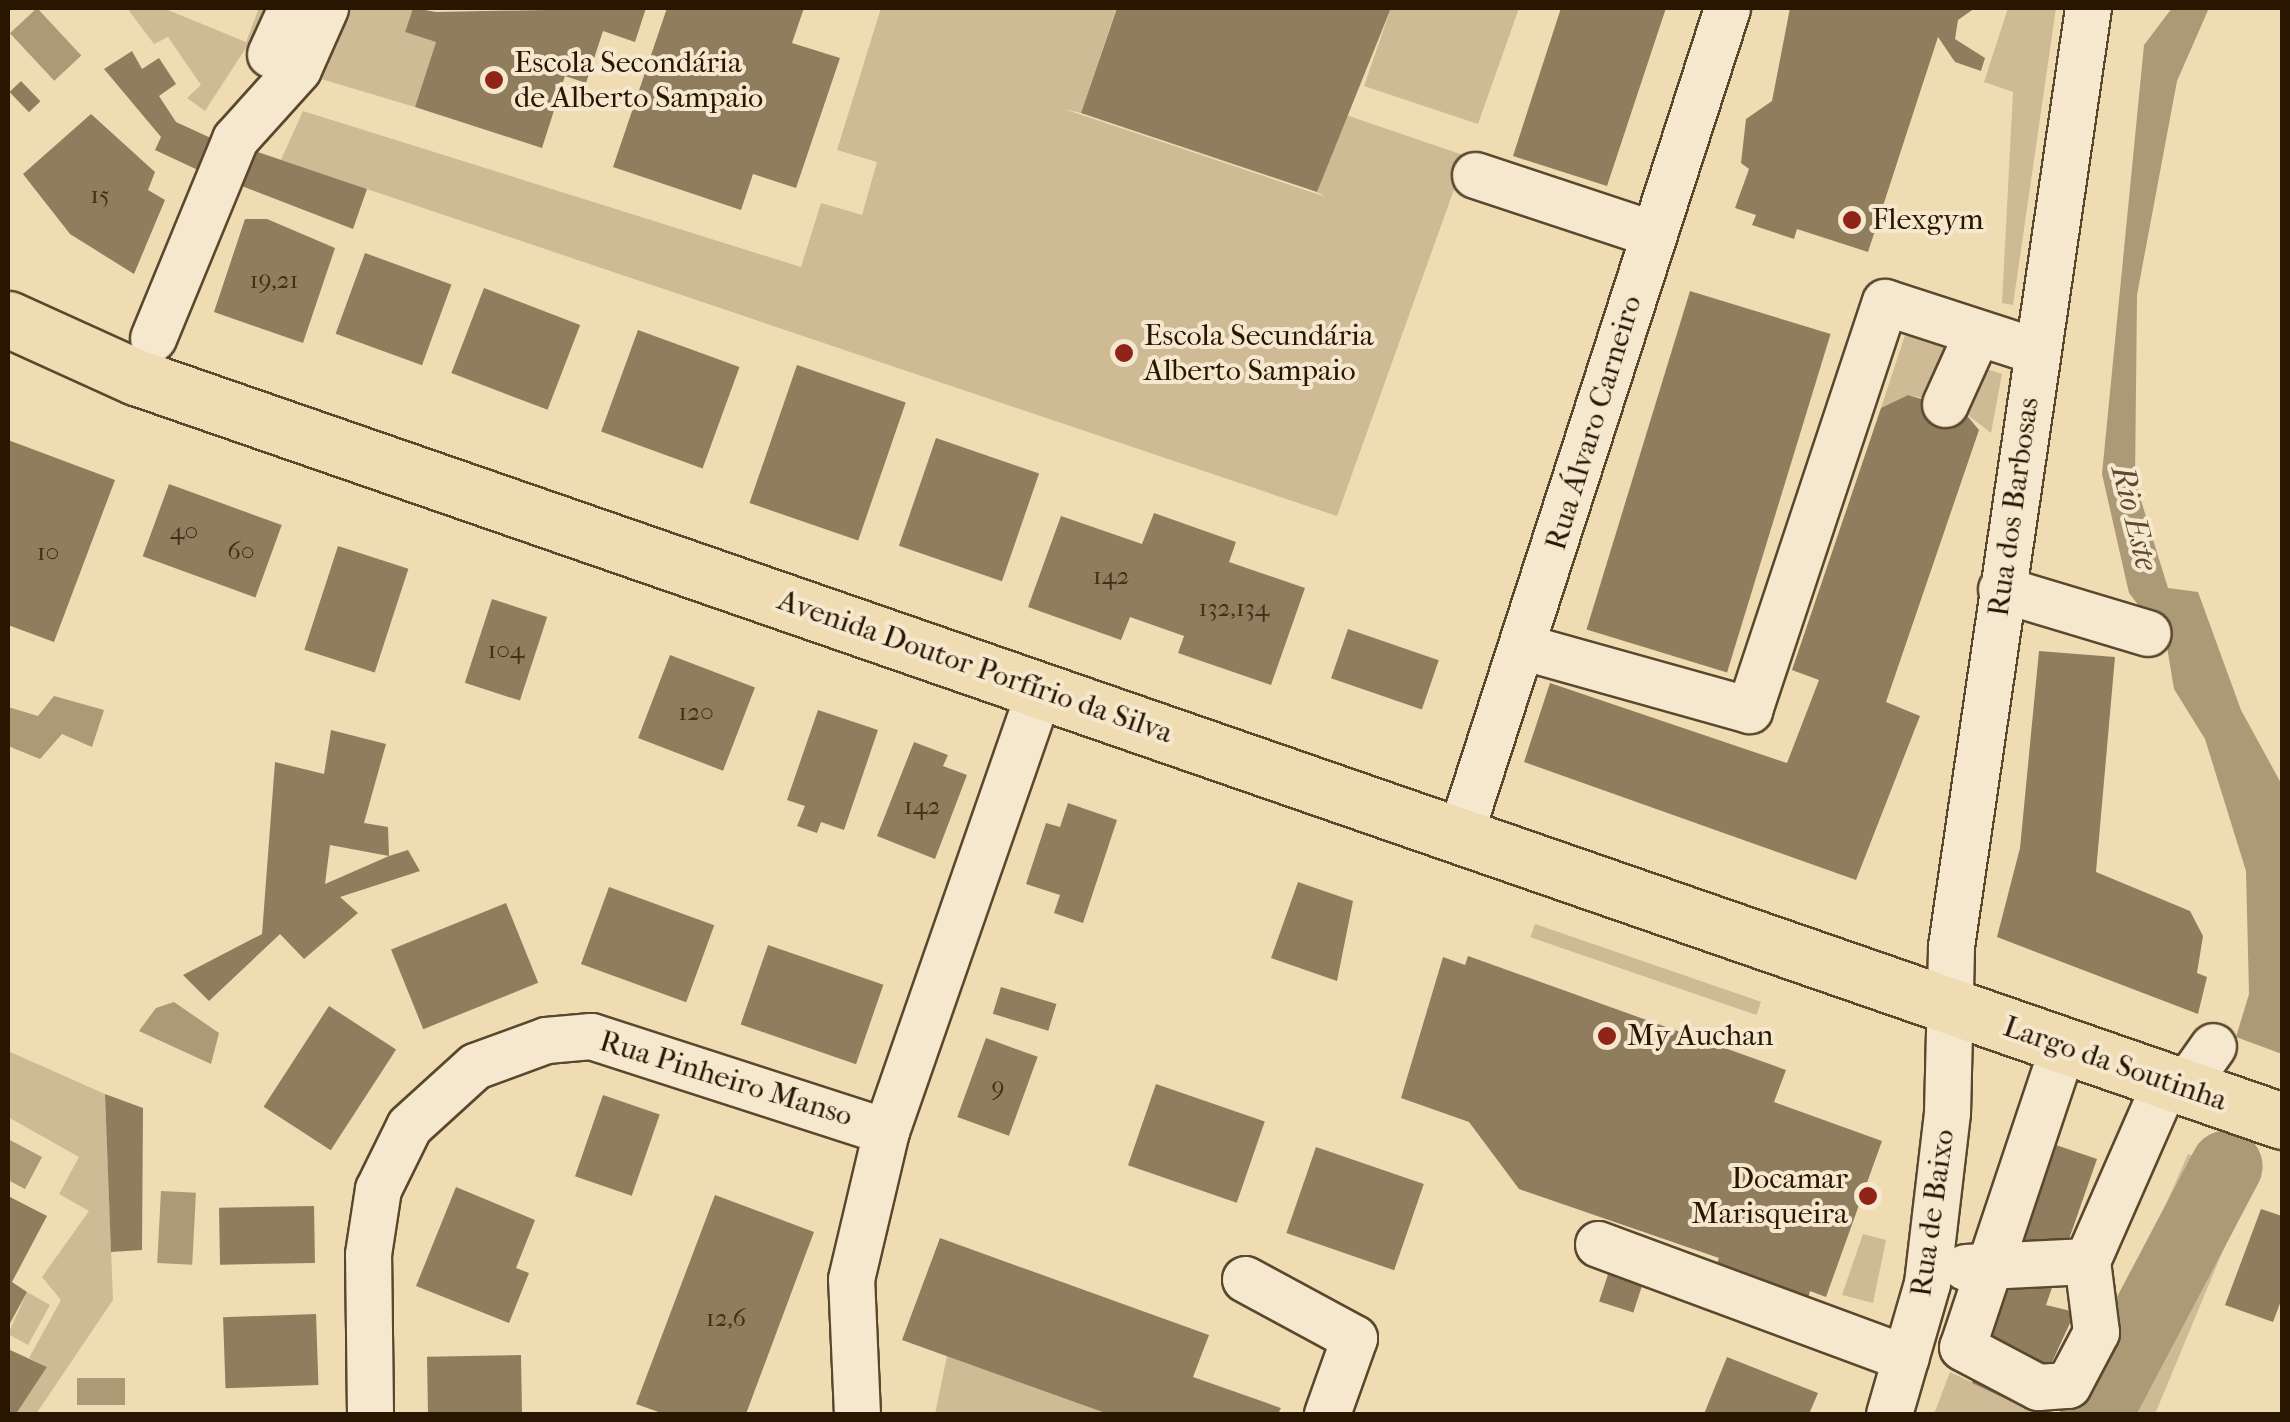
<!DOCTYPE html>
<html>
<head>
<meta charset="utf-8">
<style>
  body { margin:0 }
  #map { position:relative; width:2290px; height:1422px; overflow:hidden; background:#f0dcb3; font-family:"IM FELL French Canon",serif }
  div>[style] { position:absolute }
  [style*='--x'] { left:calc(var(--x)*1px); top:calc(var(--y)*1px); width:calc(var(--w)*1px); rotate:calc(var(--a)*1deg) }
  .green>* { inset:0; background:#ceba95; transform-origin:0 0 }
  .water>* { inset:0; background:#ac9976; transform-origin:0 0 }
  .river>* { height:72px; margin:-36px; padding:0 36px; transform-origin:36px; border-radius:36px; background:#ac9976 }
  .building>* { inset:0; background:#907d5d; transform-origin:0 0 }
  .roads { filter:drop-shadow(2px 0 #5a482d) drop-shadow(-2px 0 #5a482d) drop-shadow(0 2px #5a482d) drop-shadow(0 -2px #5a482d) }
  .minor>* { height:45px; margin:-22.5px; padding:0 22.5px; transform-origin:22.5px; border-radius:22.5px; background:#f5e8ce }
  .major>* { height:55px; margin:-27.5px; padding:0 27.5px; transform-origin:27.5px; border-radius:27.5px; background:#f0dcb3 }
  .dots>* { width:28px; height:28px; translate:-50% -50%; box-sizing:border-box; border:5px solid #f5e8ce; border-radius:50% }
  span { translate:-50% -50%; white-space:nowrap; text-align:center; line-height:1.15; -webkit-text-stroke:8px #f5e8ce; paint-order:stroke }
  .number-label { font-size:25px; color:#423017 }
  .number-label span { -webkit-text-stroke-width:0 }
  .poi-label { font-size:30px; color:#281600 }
  .left { translate:0 -50%; text-align:left }
  .right { translate:-100% -50%; text-align:right }
  .street-label { font-size:30px; color:#281600 }
  .water-label { font-size:32px; color:#5d4a2f; font-style:italic }
  .frame { position:absolute; inset:0; border:10px solid #281600; pointer-events:none }
</style>
</head>
<body>
<div id="map">
  <div class="green">
    <i style="clip-path:polygon(127px 8px,163px 8px,246px 42px,259px 8px,272px 8px,205px 111px,187px 98px,201px 85px,168px 37px,154px 44px)"></i>
    <i style="clip-path:polygon(348px 8px,413px 8px,405px 32px,436px 42px,415px 107px,318px 78px)"></i>
    <i style="clip-path:polygon(881px 8px,1116px 9px,1081px 113px,1064px 109px,1326px 197px,1317px 192px,1343px 114px,1466px 156px,1337px 516px,281px 160px,303px 111px,801px 267px,821px 203px,862px 215px,877px 162px,837px 150px)"></i>
    <i style="clip-path:polygon(1391px 8px,1519px 8px,1478px 124px,1364px 86px)"></i>
    <i style="clip-path:polygon(2008px 8px,2056px 8px,2013px 305px,2002px 303px,2013px 92px,1984px 82px)"></i>
    <i style="clip-path:polygon(1906px 332px,1952px 343px,1936px 401px,1908px 395px,1881px 408px)"></i>
    <i style="clip-path:polygon(1974px 365px,2002px 374px,1991px 433px,1964px 412px)"></i>
    <i style="left:1535px;top:924px;width:239px;height:14px;rotate:19deg"></i>
    <i style="clip-path:polygon(8px 1051px,105px 1094px,113px 1300px,36px 1414px,16px 1414px,47px 1367px,29px 1358px,61px 1300px,42px 1277px,89px 1211px,59px 1194px,79px 1157px,8px 1117px)"></i>
    <i style="clip-path:polygon(2188px 1154px,2254px 1176px,2155px 1414px,2074px 1414px)"></i>
    <i style="clip-path:polygon(1863px 1234px,1886px 1240px,1873px 1303px,1842px 1295px)"></i>
    <i style="clip-path:polygon(27px 1292px,50px 1305px,28px 1345px,8px 1334px)"></i>
    <i style="clip-path:polygon(947px 1356px,1108px 1414px,935px 1414px)"></i>
    <i style="clip-path:polygon(1950px 1372px,2040px 1414px,1934px 1414px)"></i>
  </div>
  <div class="water">
    <i style="left:37px;top:8px;width:65px;height:37px;rotate:47deg"></i>
    <i style="clip-path:polygon(2172px 8px,2209px 8px,2177px 81px,2137px 295px,2135px 481px,2168px 588px,2198px 592px,2241px 710px,2282px 785px,2282px 1054px,2236px 1037px,2249px 994px,2246px 871px,2205px 739px,2174px 689px,2166px 641px,2129px 593px,2102px 474px,2144px 45px)"></i>
    <i style="clip-path:polygon(54px 696px,104px 710px,92px 747px,62px 734px,40px 759px,8px 746px,8px 707px,38px 716px)"></i>
    <i style="clip-path:polygon(174px 1002px,219px 1033px,211px 1064px,139px 1031px,156px 1008px)"></i>
    <i style="clip-path:polygon(8px 1139px,42px 1157px,25px 1189px,8px 1180px)"></i>
    <i style="left:2198px;top:1172px;width:24px;height:271px;rotate:22deg"></i>
    <i style="left:161px;top:1191px;width:35px;height:72px;rotate:3deg"></i>
    <i style="left:125px;top:1378px;width:27px;height:48px;rotate:90deg"></i>
  </div>
  <div class="river">
    <i style="--x:2096;--y:1414;--w:280;--a:-62.2"></i>
  </div>
  <div class="building">
    <i style="clip-path:polygon(413px 8px,436px 12px,646px 8px,635px 42px,603px 31px,586px 83px,565px 76px,542px 148px,415px 107px,436px 42px,405px 32px)"></i>
    <i style="clip-path:polygon(667px 8px,804px 8px,792px 43px,840px 58px,796px 188px,753px 174px,741px 210px,613px 167px)"></i>
    <i style="clip-path:polygon(1117px 8px,1391px 8px,1317px 192px,1081px 113px)"></i>
    <i style="clip-path:polygon(1561px 8px,1666px 8px,1607px 186px,1513px 156px)"></i>
    <i style="clip-path:polygon(1790px 8px,1975px 8px,1958px 20px,1955px 39px,1985px 58px,1981px 71px,1955px 62px,1938px 37px,1868px 252px,1797px 229px,1794px 239px,1752px 225px,1756px 215px,1735px 208px,1749px 169px,1741px 163px,1746px 119px,1772px 101px)"></i>
    <i style="clip-path:polygon(132px 51px,142px 69px,159px 58px,176px 84px,159px 96px,176px 122px,213px 139px,200px 171px,155px 150px,161px 137px,104px 69px)"></i>
    <i style="left:21px;top:81px;width:28px;height:16px;rotate:46deg"></i>
    <i style="clip-path:polygon(91px 114px,155px 172px,148px 190px,165px 200px,134px 274px,70px 234px,23px 174px)"></i>
    <i style="clip-path:polygon(249px 149px,367px 189px,353px 229px,234px 183px)"></i>
    <i style="clip-path:polygon(245px 219px,267px 219px,335px 248px,303px 343px,214px 312px)"></i>
    <i style="left:365px;top:253px;width:92px;height:86px;rotate:20deg"></i>
    <i style="left:484px;top:288px;width:103px;height:91px;rotate:21deg"></i>
    <i style="left:1690px;top:291px;width:147px;height:354px;rotate:17deg"></i>
    <i style="left:638px;top:330px;width:108px;height:108px;rotate:20deg"></i>
    <i style="left:797px;top:365px;width:115px;height:146px;rotate:19deg"></i>
    <i style="clip-path:polygon(1908px 395px,1964px 412px,1979px 430px,1886px 702px,1920px 716px,1856px 880px,1524px 762px,1550px 683px,1787px 763px,1819px 680px,1792px 670px,1881px 408px)"></i>
    <i style="left:936px;top:438px;width:109px;height:114px;rotate:19deg"></i>
    <i style="clip-path:polygon(8px 440px,115px 480px,54px 642px,8px 625px)"></i>
    <i style="left:169px;top:484px;width:120px;height:77px;rotate:20deg"></i>
    <i style="clip-path:polygon(1154px 513px,1236px 542px,1229px 562px,1305px 588px,1271px 685px,1178px 653px,1184px 636px,1130px 617px,1121px 640px,1028px 607px,1061px 516px,1142px 544px)"></i>
    <i style="left:338px;top:546px;width:74px;height:109px;rotate:18deg"></i>
    <i style="left:492px;top:599px;width:58px;height:88px;rotate:18deg"></i>
    <i style="left:1348px;top:629px;width:96px;height:52px;rotate:19deg"></i>
    <i style="clip-path:polygon(2039px 651px,2115px 657px,2096px 872px,2190px 911px,2203px 936px,2197px 973px,2207px 977px,2198px 1014px,1997px 937px,2020px 848px)"></i>
    <i style="left:670px;top:655px;width:91px;height:89px;rotate:21deg"></i>
    <i style="clip-path:polygon(818px 710px,878px 730px,844px 830px,821px 822px,817px 833px,797px 826px,805px 806px,787px 800px)"></i>
    <i style="clip-path:polygon(evenodd,331px 730px,386px 744px,364px 823px,388px 827px,389px 856px,408px 850px,420px 871px,340px 897px,358px 913px,304px 959px,280px 934px,209px 1001px,183px 975px,262px 934px,275px 762px,324px 774px,331px 730px,330px 845px,389px 856px,325px 884px,330px 845px)"></i>
    <i style="clip-path:polygon(914px 742px,948px 755px,943px 766px,967px 775px,935px 859px,877px 836px)"></i>
    <i style="clip-path:polygon(1068px 803px,1117px 820px,1083px 923px,1054px 913px,1060px 895px,1026px 884px,1046px 823px,1060px 827px)"></i>
    <i style="clip-path:polygon(1298px 882px,1353px 901px,1337px 981px,1271px 958px)"></i>
    <i style="left:609px;top:887px;width:112px;height:82px;rotate:20deg"></i>
    <i style="left:506px;top:903px;width:86px;height:124px;rotate:68deg"></i>
    <i style="left:768px;top:945px;width:122px;height:84px;rotate:19deg"></i>
    <i style="clip-path:polygon(1468px 956px,1786px 1070px,1774px 1102px,1882px 1141px,1826px 1297px,1810px 1291px,1807px 1302px,1713px 1274px,1719px 1258px,1519px 1189px,1469px 1122px,1401px 1098px,1443px 957px,1465px 965px)"></i>
    <i style="left:1001px;top:987px;width:58px;height:28px;rotate:17deg"></i>
    <i style="left:329px;top:1006px;width:80px;height:120px;rotate:33deg"></i>
    <i style="left:986px;top:1038px;width:55px;height:84px;rotate:20deg"></i>
    <i style="left:1156px;top:1084px;width:115px;height:86px;rotate:19deg"></i>
    <i style="clip-path:polygon(105px 1094px,143px 1108px,142px 1250px,111px 1252px)"></i>
    <i style="left:603px;top:1095px;width:60px;height:86px;rotate:19deg"></i>
    <i style="clip-path:polygon(2053px 1144px,2097px 1159px,2046px 1305px,2075px 1312px,2030px 1410px,1972px 1383px)"></i>
    <i style="left:1316px;top:1147px;width:114px;height:91px;rotate:19deg"></i>
    <i style="clip-path:polygon(456px 1187px,535px 1220px,516px 1268px,529px 1273px,509px 1323px,416px 1286px)"></i>
    <i style="clip-path:polygon(715px 1195px,814px 1232px,746px 1414px,664px 1414px,636px 1404px)"></i>
    <i style="clip-path:polygon(10px 1197px,47px 1216px,12px 1282px,27px 1292px,8px 1327px)"></i>
    <i style="left:314px;top:1206px;width:57px;height:95px;rotate:89deg"></i>
    <i style="clip-path:polygon(2261px 1209px,2282px 1216px,2282px 1298px,2273px 1322px,2225px 1305px)"></i>
    <i style="clip-path:polygon(940px 1238px,1209px 1335px,1193px 1377px,1281px 1408px,1278px 1414px,1108px 1414px,902px 1340px)"></i>
    <i style="left:1609px;top:1271px;width:36px;height:32px;rotate:18deg"></i>
    <i style="left:316px;top:1314px;width:71px;height:93px;rotate:88deg"></i>
    <i style="clip-path:polygon(8px 1349px,47px 1367px,16px 1414px,8px 1414px)"></i>
    <i style="left:521px;top:1355px;width:59px;height:94px;rotate:89deg"></i>
    <i style="clip-path:polygon(1727px 1357px,1818px 1393px,1809px 1414px,1704px 1414px)"></i>
  </div>
  <div class="roads">
    <div class="minor">
      <i style="--x:270;--y:54;--w:51;--a:-65.5"></i>
      <i style="--x:1475;--y:175;--w:188;--a:18.3"></i>
      <i style="--x:153;--y:338;--w:215;--a:-67.6"></i>
      <i style="--x:235;--y:139;--w:94;--a:-48"></i>
      <i style="--x:298;--y:69;--w:67;--a:-66.1"></i>
      <i style="--x:1945;--y:404;--w:78;--a:-65.7"></i>
      <i style="--x:2001;--y:589;--w:153;--a:16.7"></i>
      <i style="--x:1524;--y:647;--w:234;--a:15.6"></i>
      <i style="--x:1749;--y:710;--w:430;--a:-71.6"></i>
      <i style="--x:1885;--y:302;--w:159;--a:18"></i>
      <i style="--x:1459;--y:837;--w:871;--a:-72.08"></i>
      <i style="--x:2063;--y:1046;--w:317;--a:108.5"></i>
      <i style="--x:1962;--y:1347;--w:86;--a:27.8"></i>
      <i style="--x:2038;--y:1387;--w:30;--a:-4"></i>
      <i style="--x:2068;--y:1385;--w:60;--a:-62.2"></i>
      <i style="--x:2096;--y:1332;--w:72;--a:-97.2"></i>
      <i style="--x:2087;--y:1261;--w:197;--a:-66.3"></i>
      <i style="--x:2184;--y:1087;--w:50;--a:-54.7"></i>
      <i style="--x:1598;--y:1244;--w:328;--a:20.3"></i>
      <i style="--x:1965;--y:1267;--w:122;--a:-2.8"></i>
      <i style="--x:1245;--y:1279;--w:124;--a:28.4"></i>
      <i style="--x:1354;--y:1338;--w:81;--a:109.6"></i>
      <i style="--x:370;--y:1414;--w:160;--a:-90.7"></i>
      <i style="--x:368;--y:1254;--w:66;--a:-81.3"></i>
      <i style="--x:378;--y:1189;--w:70;--a:-63.8"></i>
      <i style="--x:409;--y:1126;--w:89;--a:-42.3"></i>
      <i style="--x:475;--y:1066;--w:76;--a:-20.1"></i>
      <i style="--x:546;--y:1040;--w:45;--a:-5.1"></i>
      <i style="--x:591;--y:1036;--w:310;--a:17.9"></i>
      <i style="--x:857;--y:1414;--w:135;--a:-92.5"></i>
      <i style="--x:851;--y:1279;--w:152;--a:-76.7"></i>
      <i style="--x:886;--y:1131;--w:467;--a:-70.8"></i>
      <i style="--x:1889;--y:1414;--w:136;--a:-73.8"></i>
      <i style="--x:1927;--y:1283;--w:171;--a:-83.3"></i>
      <i style="--x:1947;--y:1113;--w:167;--a:-88.6"></i>
      <i style="--x:1951;--y:946;--w:948;--a:-81.69"></i>
    </div>
    <div class="major">
      <i style="--x:8;--y:319;--w:141;--a:24.4"></i>
      <i style="--x:136;--y:377;--w:2271;--a:19.12"></i>
    </div>
  </div>
  <div class="dots">
    <i style="left:494px;top:80px;background:#8f2418"></i>
    <i style="left:1852px;top:220px;background:#8f2418"></i>
    <i style="left:1124px;top:353px;background:#8f2418"></i>
    <i style="left:1607px;top:1036px;background:#8f2418"></i>
    <i style="left:1868px;top:1196px;background:#8f2418"></i>
  </div>
  <div class="number-label">
    <span style="left:100px;top:195px">15</span>
    <span style="left:274px;top:280px">19,21</span>
    <span style="left:184px;top:531px">40</span>
    <span style="left:241px;top:551px">60</span>
    <span style="left:48px;top:552px">10</span>
    <span style="left:1111px;top:576px">142</span>
    <span style="left:1234px;top:608px">132,134</span>
    <span style="left:506px;top:650px">104</span>
    <span style="left:696px;top:712px">120</span>
    <span style="left:922px;top:806px">142</span>
    <span style="left:998px;top:1087px">9</span>
    <span style="left:726px;top:1318px">12,6</span>
  </div>
  <div class="poi-label">
    <span class="left" style="left:514px;top:80px">Escola Secondária<br>de Alberto Sampaio</span>
    <span class="left" style="left:1872px;top:220px">Flexgym</span>
    <span class="left" style="left:1144px;top:353px">Escola Secundária<br>Alberto Sampaio</span>
    <span class="left" style="left:1627px;top:1036px">My Auchan</span>
    <span class="right" style="left:1848px;top:1196px">Docamar<br>Marisqueira</span>
  </div>
  <div class="street-label">
    <span style="left:1594px;top:423px;rotate:-73deg">Rua Álvaro Carneiro</span>
    <span style="left:2014px;top:507px;rotate:-82deg">Rua dos Barbosas</span>
    <span style="left:975px;top:667px;rotate:19deg">Avenida Doutor Porfírio da Silva</span>
    <span style="left:2115px;top:1064px;rotate:19deg">Largo da Soutinha</span>
    <span style="left:726px;top:1079px;rotate:17deg">Rua Pinheiro Manso</span>
    <span style="left:1933px;top:1213px;rotate:-82deg">Rua de Baixo</span>
  </div>
  <div class="water-label">
    <span style="left:2134px;top:518px;rotate:76deg">Rio Este</span>
  </div>
  <div class="frame"></div>
</div>
</body>
</html>
